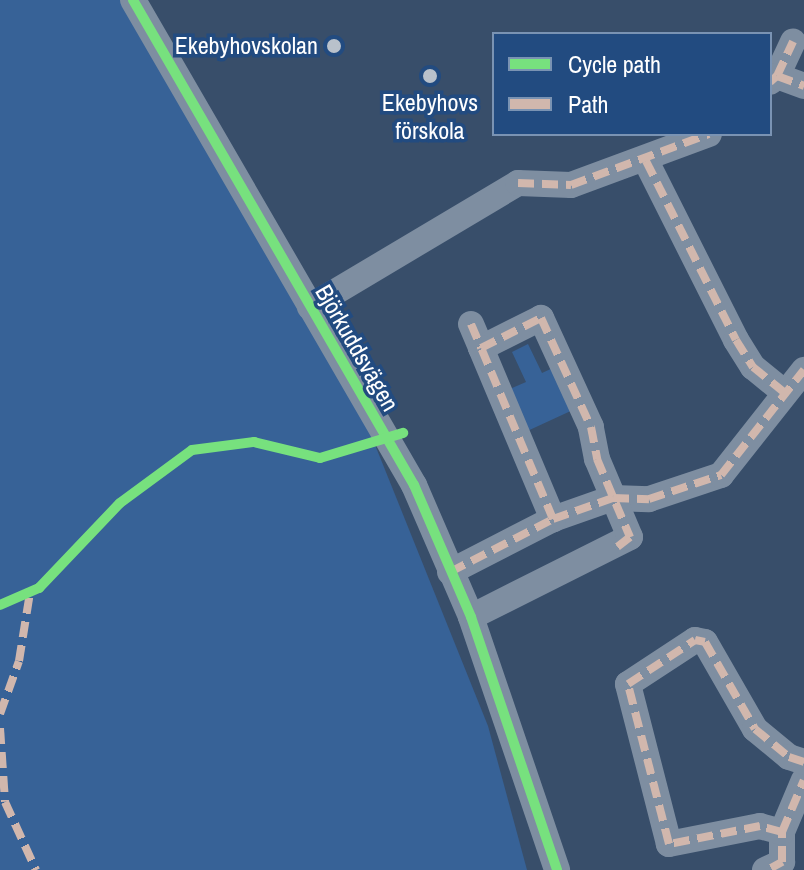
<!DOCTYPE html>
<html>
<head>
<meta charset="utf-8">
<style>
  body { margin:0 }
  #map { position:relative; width:804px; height:870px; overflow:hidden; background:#384e6a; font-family:"Archivo Narrow",sans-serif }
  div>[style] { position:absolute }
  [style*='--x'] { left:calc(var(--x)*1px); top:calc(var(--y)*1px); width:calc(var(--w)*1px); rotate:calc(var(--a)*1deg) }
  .green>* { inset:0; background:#376297 }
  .minor>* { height:26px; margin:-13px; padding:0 13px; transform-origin:13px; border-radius:13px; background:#7e8ea1 }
  .quiet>* { height:8px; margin-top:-4px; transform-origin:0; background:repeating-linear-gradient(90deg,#d1b7ad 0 16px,transparent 0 24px) }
  .cycleway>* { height:10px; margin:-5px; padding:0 5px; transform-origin:5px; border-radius:5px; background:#77e17e }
  .dots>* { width:22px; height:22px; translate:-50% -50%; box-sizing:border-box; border:4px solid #224b80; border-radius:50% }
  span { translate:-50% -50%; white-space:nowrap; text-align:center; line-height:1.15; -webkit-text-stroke:7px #224b80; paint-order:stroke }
  .poi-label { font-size:24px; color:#fff }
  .right { translate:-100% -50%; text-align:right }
  .street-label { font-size:24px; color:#fff }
  .legend { position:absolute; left:492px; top:32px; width:280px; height:104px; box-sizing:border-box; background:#224b80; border:2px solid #7a93b3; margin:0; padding:10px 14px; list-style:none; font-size:24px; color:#fff }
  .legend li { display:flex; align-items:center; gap:16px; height:40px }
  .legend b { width:40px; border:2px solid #7a93b3 }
</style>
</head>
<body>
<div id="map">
  <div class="green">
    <i style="clip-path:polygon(0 0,123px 0,361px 410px,488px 726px,527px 870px,0 870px)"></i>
    <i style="clip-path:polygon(528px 344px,542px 373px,555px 367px,575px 409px,523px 433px,503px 392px,526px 382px,512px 352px)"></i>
  </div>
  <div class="minor">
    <i style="--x:133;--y:0;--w:561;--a:59.91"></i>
    <i style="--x:414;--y:485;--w:144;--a:66.6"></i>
    <i style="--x:471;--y:617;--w:267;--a:71.2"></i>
    <i style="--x:777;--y:76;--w:38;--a:-65"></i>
    <i style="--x:770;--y:82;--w:9;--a:-41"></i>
    <i style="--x:777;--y:76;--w:29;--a:20"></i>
    <i style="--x:646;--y:161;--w:200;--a:63.3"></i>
    <i style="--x:736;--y:340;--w:32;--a:58"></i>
    <i style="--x:753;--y:367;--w:41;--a:39.1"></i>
    <i style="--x:310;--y:307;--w:242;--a:-30.8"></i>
    <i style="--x:518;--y:183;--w:53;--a:2.2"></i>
    <i style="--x:571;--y:185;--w:147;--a:-20.3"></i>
    <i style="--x:471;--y:324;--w:26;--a:67"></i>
    <i style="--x:450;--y:572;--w:116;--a:-27.2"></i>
    <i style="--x:553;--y:519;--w:64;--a:-19.3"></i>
    <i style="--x:613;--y:498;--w:36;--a:2"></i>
    <i style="--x:649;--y:499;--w:76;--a:-18.4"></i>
    <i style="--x:721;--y:475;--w:134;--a:-51.7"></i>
    <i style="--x:471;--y:617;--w:178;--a:-26.7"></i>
    <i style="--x:630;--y:537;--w:85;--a:-112.9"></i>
    <i style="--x:597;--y:459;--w:33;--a:-101"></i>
    <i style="--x:591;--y:427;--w:120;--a:-114.6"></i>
    <i style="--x:541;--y:318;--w:67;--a:153.4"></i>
    <i style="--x:481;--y:348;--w:186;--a:67.2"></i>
    <i style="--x:782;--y:832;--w:56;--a:-67.1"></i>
    <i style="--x:765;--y:870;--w:19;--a:-25"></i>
    <i style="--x:782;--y:862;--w:30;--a:-90"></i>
    <i style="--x:782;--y:832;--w:23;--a:-165"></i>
    <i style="--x:760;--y:826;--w:93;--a:168.8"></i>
    <i style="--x:669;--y:844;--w:165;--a:-104.4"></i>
    <i style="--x:628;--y:684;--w:80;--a:-33.3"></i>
    <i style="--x:695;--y:640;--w:10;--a:11"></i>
    <i style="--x:705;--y:642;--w:100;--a:60.1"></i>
    <i style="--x:755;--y:729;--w:44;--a:39.5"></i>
    <i style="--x:789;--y:757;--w:16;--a:18"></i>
  </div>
  <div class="quiet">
    <i style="--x:777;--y:76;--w:38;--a:-65"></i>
    <i style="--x:770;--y:82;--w:9;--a:-41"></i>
    <i style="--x:777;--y:76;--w:29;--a:20"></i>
    <i style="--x:646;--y:161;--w:200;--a:63.3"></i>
    <i style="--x:736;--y:340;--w:32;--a:58"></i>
    <i style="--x:753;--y:367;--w:41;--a:39.1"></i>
    <i style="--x:518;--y:183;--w:53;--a:2.2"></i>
    <i style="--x:571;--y:185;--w:147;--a:-20.3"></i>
    <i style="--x:471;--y:324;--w:26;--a:67"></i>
    <i style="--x:553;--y:519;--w:186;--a:-112.8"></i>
    <i style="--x:481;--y:348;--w:67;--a:-26.6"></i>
    <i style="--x:541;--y:318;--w:120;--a:65.4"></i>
    <i style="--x:591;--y:427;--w:33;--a:79"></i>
    <i style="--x:597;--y:459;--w:85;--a:67.1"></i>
    <i style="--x:630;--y:537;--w:16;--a:142"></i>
    <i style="--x:450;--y:572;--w:116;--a:-27.2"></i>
    <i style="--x:553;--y:519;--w:64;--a:-19.3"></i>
    <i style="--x:613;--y:498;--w:36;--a:2"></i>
    <i style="--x:649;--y:499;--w:76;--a:-18.4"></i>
    <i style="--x:721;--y:475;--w:134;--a:-51.7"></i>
    <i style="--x:0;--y:714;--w:56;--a:-70.3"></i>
    <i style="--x:19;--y:661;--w:70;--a:-80.9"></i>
    <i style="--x:0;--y:728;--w:74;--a:86.1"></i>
    <i style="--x:5;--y:802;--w:75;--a:65.5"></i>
    <i style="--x:782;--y:832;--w:56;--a:-67.1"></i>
    <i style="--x:771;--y:868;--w:13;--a:-29"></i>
    <i style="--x:782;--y:862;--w:30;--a:-90"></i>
    <i style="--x:782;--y:832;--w:23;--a:-165"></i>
    <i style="--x:760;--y:826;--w:93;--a:168.8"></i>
    <i style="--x:669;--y:844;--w:165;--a:-104.4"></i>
    <i style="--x:628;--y:684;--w:80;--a:-33.3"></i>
    <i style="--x:695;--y:640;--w:10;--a:11"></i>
    <i style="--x:705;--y:642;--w:100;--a:60.1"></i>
    <i style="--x:755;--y:729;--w:44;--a:39.5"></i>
    <i style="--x:789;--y:757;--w:16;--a:18"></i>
  </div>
  <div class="cycleway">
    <i style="--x:133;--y:0;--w:561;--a:59.91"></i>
    <i style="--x:414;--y:485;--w:144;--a:66.6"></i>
    <i style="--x:471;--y:617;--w:267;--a:71.2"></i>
    <i style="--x:0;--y:605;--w:43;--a:-23.6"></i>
    <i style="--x:39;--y:588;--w:117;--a:-46.4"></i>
    <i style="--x:120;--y:503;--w:89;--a:-36.4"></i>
    <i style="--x:192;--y:450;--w:63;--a:-7.4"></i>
    <i style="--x:254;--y:442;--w:68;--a:13.6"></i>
    <i style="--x:320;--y:458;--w:87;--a:-16.8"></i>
  </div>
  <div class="dots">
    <i style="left:334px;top:46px;background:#b9c1cb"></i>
    <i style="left:430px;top:76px;background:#b9c1cb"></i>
  </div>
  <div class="poi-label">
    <span class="right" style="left:318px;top:46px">Ekebyhovskolan</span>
    <span style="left:430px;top:117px">Ekebyhovs<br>förskola</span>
  </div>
  <div class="street-label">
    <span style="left:357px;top:348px;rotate:60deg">Björkuddsvägen</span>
  </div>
  <ul class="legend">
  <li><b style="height:10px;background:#77e17e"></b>Cycle path</li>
  <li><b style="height:10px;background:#d1b7ad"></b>Path</li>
  </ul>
</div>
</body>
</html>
